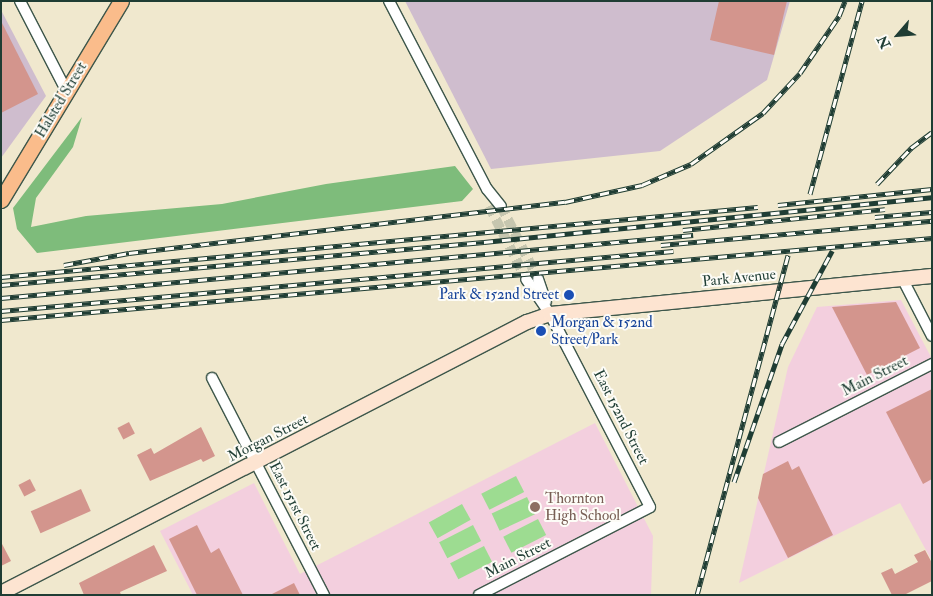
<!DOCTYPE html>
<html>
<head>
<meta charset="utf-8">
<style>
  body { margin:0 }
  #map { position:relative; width:933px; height:596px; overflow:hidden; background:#f0e8ce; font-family:"IM FELL Double Pica",serif }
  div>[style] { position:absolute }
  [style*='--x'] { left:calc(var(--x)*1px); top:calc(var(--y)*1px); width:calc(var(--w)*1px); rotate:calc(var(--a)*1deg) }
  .built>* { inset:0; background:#f3cfde }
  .industrial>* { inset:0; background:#cfbdce }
  .green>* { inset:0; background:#9ddc91; transform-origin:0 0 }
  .forest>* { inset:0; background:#7ebc7b }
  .building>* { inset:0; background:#d3958d; transform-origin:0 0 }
  .street-tunnel>* { height:10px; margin-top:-5px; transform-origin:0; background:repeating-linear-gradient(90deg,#c6c6af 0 10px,transparent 0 15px) }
  .roads { filter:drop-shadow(1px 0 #3e574b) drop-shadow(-1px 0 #3e574b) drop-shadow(0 1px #3e574b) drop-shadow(0 -1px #3e574b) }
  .street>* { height:10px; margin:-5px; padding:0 5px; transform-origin:5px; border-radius:5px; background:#fff }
  .secondary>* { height:14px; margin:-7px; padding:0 7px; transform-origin:7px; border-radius:7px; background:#fde4d1 }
  .primary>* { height:15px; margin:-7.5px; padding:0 7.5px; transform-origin:7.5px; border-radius:7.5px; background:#fabc8b }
  .rail>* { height:5px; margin-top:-2.5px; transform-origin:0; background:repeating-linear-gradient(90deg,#fdfcf7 0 9px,#1f3d34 0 18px); box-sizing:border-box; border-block:1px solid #1f3d34 }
  .dots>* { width:14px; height:14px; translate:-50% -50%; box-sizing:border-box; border:2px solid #fdfcf7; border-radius:50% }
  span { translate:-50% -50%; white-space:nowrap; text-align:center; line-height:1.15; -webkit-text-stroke:4px #fdfcf7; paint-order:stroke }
  .street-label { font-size:15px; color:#1f3d34 }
  .transit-label { font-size:15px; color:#164399 }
  .right { translate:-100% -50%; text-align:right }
  .left { translate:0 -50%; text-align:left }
  .education-label { font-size:15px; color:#785e54 }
  .frame { position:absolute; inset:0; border:2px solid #1f3d34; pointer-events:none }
  .north { position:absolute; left:873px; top:10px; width:50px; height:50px; -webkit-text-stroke:4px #fdfcf7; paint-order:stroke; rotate:243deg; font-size:14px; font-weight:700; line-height:20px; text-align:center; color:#1f3d34 }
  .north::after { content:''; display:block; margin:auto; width:18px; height:22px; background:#1f3d34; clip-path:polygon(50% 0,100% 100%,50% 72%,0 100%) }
</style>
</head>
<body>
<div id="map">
  <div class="built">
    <i style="clip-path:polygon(901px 300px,932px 359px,932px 561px,900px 503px,739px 583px,788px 367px,817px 307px)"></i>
    <i style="clip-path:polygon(595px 423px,653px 536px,651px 595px,193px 595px,160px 531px,254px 483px,300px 574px)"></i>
  </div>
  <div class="industrial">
    <i style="clip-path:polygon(405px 1px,790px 1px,767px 80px,660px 151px,491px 169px)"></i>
    <i style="clip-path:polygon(1px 10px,46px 96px,1px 158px)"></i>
  </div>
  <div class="green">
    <i style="left:516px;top:476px;width:18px;height:39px;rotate:63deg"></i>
    <i style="left:527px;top:497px;width:19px;height:39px;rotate:65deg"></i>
    <i style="left:462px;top:504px;width:18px;height:38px;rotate:61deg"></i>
    <i style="left:538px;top:519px;width:18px;height:39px;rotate:63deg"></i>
    <i style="left:473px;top:525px;width:18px;height:38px;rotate:63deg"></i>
    <i style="left:484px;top:546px;width:18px;height:38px;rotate:63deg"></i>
  </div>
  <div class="forest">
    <i style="clip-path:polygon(82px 117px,73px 147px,36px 198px,31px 227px,86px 216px,222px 204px,326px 184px,455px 166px,473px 189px,462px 201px,37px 253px,17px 229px,13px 208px)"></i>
  </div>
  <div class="building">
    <i style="clip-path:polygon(719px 1px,787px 1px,774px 55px,710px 40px)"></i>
    <i style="clip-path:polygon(1px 21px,38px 94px,1px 113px)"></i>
    <i style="clip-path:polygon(896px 302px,920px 348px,867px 375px,832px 307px)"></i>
    <i style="clip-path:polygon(932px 389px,932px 479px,923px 484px,886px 412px)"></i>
    <i style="left:129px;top:422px;width:13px;height:13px;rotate:63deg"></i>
    <i style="clip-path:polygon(201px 427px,215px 456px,203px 462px,201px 459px,150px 481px,137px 455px,151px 448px,154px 454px)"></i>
    <i style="clip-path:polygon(788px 461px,792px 470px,799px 466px,833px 535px,788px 558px,758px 498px,763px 474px)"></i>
    <i style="left:30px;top:479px;width:13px;height:13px;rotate:63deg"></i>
    <i style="left:81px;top:489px;width:24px;height:55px;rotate:66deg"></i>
    <i style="clip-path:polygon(197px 525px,211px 553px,219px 548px,243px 595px,197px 595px,169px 539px)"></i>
    <i style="clip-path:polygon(1px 542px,11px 561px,1px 566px)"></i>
    <i style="clip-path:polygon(154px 545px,167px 571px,120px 592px,121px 595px,84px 595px,79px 583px)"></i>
    <i style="clip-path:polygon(925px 550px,932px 563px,932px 581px,904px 595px,892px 595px,881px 573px,892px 568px,895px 574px,918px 562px,914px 555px)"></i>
    <i style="clip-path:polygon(294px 583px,300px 595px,270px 595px)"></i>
  </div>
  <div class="street-tunnel">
    <i style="--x:489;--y:206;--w:82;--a:63.1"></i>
    <i style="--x:501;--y:206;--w:82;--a:63.1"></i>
  </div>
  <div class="roads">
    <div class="street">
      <i style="--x:20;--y:1;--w:102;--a:62.7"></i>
      <i style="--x:389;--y:1;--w:212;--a:62.5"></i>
      <i style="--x:487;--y:189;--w:22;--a:51"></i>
      <i style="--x:902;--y:278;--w:65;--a:62.7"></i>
      <i style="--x:538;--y:279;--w:24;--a:71"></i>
      <i style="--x:212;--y:378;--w:244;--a:62.7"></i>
      <i style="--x:779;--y:442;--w:172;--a:-27"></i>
      <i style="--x:479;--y:595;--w:192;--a:-27.2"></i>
      <i style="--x:650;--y:507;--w:217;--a:-117.4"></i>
      <i style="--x:550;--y:314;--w:42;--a:-124.4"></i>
    </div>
    <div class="secondary">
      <i style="--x:1;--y:593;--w:592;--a:-27.26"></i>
      <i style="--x:527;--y:322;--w:24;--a:-19"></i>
      <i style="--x:550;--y:314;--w:384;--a:-5.7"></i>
    </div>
    <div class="primary">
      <i style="--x:1;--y:200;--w:232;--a:-58.9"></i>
    </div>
  </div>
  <div class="rail">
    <i style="--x:877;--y:184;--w:50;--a:-46.6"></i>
    <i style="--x:911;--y:148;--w:26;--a:-37"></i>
    <i style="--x:810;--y:194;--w:200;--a:-74.9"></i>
    <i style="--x:778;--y:205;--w:155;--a:-5.9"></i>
    <i style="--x:875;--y:217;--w:57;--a:-5"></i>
    <i style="--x:683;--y:230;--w:203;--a:-5.9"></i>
    <i style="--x:661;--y:245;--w:272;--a:-5.1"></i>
    <i style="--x:64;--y:265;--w:66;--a:-10.5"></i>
    <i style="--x:129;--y:253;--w:439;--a:-6.7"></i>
    <i style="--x:565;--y:202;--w:79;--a:-12.4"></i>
    <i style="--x:642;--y:185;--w:53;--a:-23.2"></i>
    <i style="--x:691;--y:164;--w:88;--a:-35.3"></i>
    <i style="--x:763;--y:113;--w:54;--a:-47.2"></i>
    <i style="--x:800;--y:73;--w:69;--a:-55.6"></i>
    <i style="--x:839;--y:16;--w:16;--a:-68"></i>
    <i style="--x:1;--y:277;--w:760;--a:-5.28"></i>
    <i style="--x:1;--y:285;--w:485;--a:-5.1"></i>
    <i style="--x:484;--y:242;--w:450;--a:-5.7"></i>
    <i style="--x:1;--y:298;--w:695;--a:-5.2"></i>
    <i style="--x:1;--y:311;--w:675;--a:-5.1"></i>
    <i style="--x:1;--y:320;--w:935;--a:-5.03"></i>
    <i style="--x:734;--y:482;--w:146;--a:-70.8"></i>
    <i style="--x:782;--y:344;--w:106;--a:-61.7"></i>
    <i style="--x:697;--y:595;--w:352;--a:-75"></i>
  </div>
  <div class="dots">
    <i style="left:569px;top:295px;background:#1a4fb4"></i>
    <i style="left:541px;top:331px;background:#1a4fb4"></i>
    <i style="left:535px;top:507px;background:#8d6e63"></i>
  </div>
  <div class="street-label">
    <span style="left:61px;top:100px;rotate:-59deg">Halsted Street</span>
    <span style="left:739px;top:278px;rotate:-6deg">Park Avenue</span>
    <span style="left:875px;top:376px;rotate:-27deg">Main Street</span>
    <span style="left:621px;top:417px;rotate:63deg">East 152nd Street</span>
    <span style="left:268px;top:438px;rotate:-27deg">Morgan Street</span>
    <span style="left:295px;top:506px;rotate:63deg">East 151st Street</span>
    <span style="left:518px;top:558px;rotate:-27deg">Main Street</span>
  </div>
  <div class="transit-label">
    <span class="right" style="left:559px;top:295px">Park &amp; 152nd Street</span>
    <span class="left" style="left:551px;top:331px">Morgan &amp; 152nd<br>Street/Park</span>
  </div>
  <div class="education-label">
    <span class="left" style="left:545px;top:507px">Thornton<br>High School</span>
  </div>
  <div class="frame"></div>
  <div class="north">N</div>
</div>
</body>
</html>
